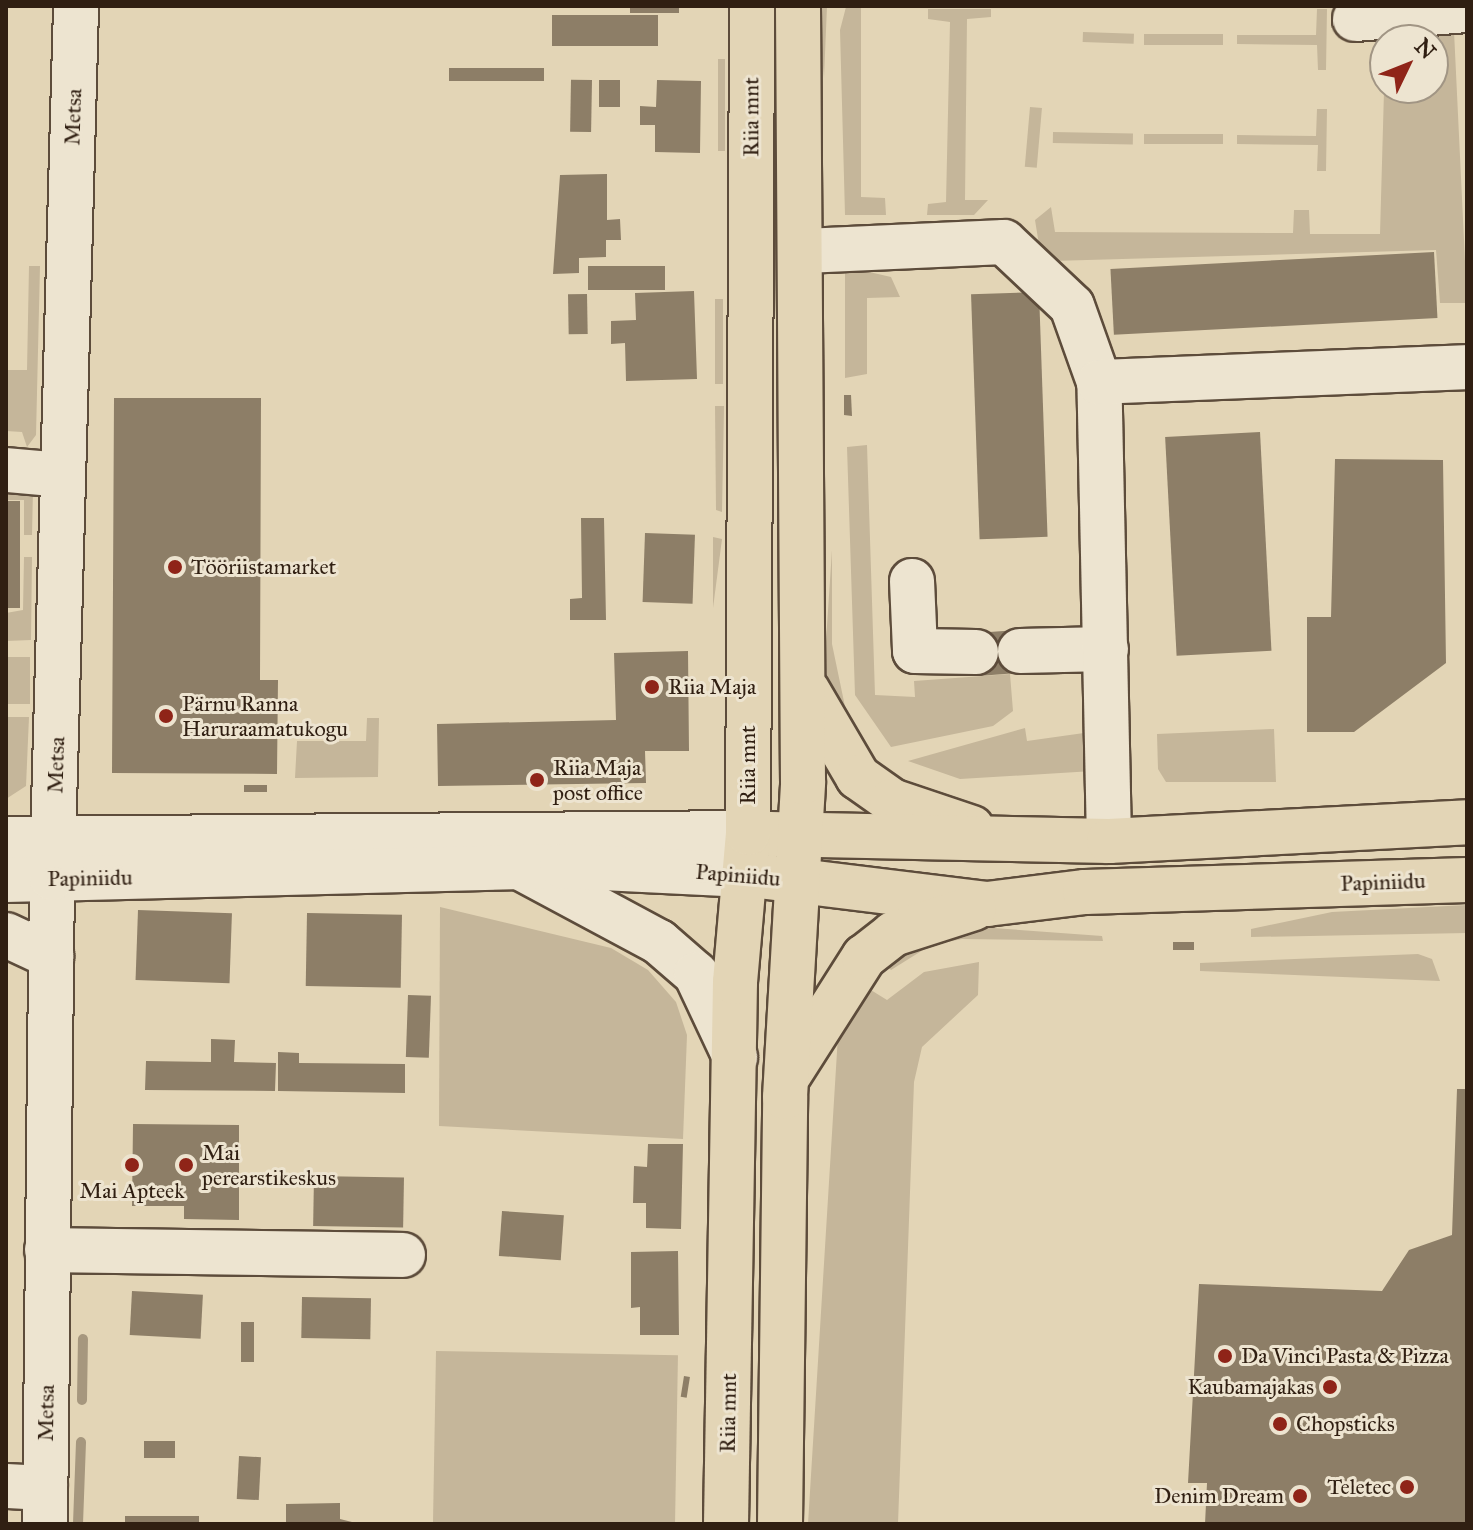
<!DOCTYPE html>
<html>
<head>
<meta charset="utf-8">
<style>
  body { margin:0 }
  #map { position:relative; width:1473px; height:1530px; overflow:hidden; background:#e3d5b6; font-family:"IM FELL Great Primer",serif }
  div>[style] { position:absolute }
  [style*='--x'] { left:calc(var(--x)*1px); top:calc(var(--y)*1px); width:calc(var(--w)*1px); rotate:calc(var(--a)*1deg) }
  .green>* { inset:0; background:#c5b69a; transform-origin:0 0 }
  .stream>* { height:10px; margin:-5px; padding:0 5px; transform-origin:5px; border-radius:5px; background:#a6977e }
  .building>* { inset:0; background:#8d7e67; transform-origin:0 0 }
  .roads { filter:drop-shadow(2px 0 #5d4c3b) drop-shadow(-2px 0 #5d4c3b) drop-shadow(0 2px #5d4c3b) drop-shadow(0 -2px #5d4c3b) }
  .minor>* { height:44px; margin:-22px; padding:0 22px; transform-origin:22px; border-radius:22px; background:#ede4d0 }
  .major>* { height:44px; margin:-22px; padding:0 22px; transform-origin:22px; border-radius:22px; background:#e3d5b6 }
  .dots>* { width:22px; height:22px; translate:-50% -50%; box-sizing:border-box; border:4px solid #ede4d0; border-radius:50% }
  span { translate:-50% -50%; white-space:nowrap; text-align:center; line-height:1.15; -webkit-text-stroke:6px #ede4d0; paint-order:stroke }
  .street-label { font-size:22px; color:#301f12 }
  .poi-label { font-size:22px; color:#301f12 }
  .left { translate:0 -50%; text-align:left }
  .right { translate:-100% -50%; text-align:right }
  .frame { position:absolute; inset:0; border:8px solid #301f12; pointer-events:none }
  .north { position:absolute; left:1369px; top:24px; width:80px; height:80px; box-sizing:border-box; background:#ede4d0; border:2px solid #a19584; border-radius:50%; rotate:47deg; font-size:22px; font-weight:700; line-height:32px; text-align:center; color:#301f12 }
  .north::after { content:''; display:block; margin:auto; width:28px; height:36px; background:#8f2418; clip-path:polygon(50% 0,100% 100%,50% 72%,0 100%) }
</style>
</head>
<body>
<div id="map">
  <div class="green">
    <i style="clip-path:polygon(820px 6px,827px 6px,824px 78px,822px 52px)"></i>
    <i style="clip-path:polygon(861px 6px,861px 197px,885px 198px,886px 215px,845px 215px,840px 30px,846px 7px)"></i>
    <i style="clip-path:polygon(928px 9px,991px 9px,991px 17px,967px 19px,965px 200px,988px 200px,974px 215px,927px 215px,928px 204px,946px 202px,950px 22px,928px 19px)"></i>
    <i style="clip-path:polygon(1317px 9px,1327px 9px,1326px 70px,1318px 70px,1317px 45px,1237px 44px,1237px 35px,1316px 35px)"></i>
    <i style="clip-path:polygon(1454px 31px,1467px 303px,1440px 303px,1436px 250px,1052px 261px,1040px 251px,1035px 220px,1051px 207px,1055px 232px,1293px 233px,1294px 210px,1309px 210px,1310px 234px,1380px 234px,1385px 55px,1385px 88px,1433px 88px,1433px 40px,1395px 40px)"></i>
    <i style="left:1083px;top:32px;width:51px;height:10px;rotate:2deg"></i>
    <i style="left:1144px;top:34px;width:79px;height:11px"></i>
    <i style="left:718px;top:59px;width:7px;height:92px"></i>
    <i style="left:1030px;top:107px;width:12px;height:60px;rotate:5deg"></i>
    <i style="clip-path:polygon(1317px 109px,1327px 109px,1326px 171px,1317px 171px,1318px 145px,1237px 144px,1237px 135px,1316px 136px)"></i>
    <i style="left:1053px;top:132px;width:80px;height:11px;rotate:1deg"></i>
    <i style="left:1144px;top:134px;width:79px;height:10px"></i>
    <i style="clip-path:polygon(29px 266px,40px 266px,36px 435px,27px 447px,22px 432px,6px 431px,6px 370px,27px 370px)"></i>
    <i style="clip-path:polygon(865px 271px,891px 277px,900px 297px,867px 298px,867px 374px,845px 378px,845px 273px)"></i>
    <i style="left:715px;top:299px;width:8px;height:85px"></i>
    <i style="clip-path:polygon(715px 406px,724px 406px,722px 512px,716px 510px)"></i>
    <i style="clip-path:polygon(867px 445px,875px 695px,915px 697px,914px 681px,1010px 674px,1013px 711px,993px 726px,891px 747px,855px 695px,847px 447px)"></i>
    <i style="clip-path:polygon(33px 489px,32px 535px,24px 535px,24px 500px,6px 500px,6px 492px)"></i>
    <i style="clip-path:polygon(713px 537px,722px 539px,713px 608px)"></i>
    <i style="clip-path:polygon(832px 550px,832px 644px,848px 721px,835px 713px,824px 671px)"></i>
    <i style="clip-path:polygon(24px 557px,32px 557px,31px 640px,6px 641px,6px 613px,23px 610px)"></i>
    <i style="left:30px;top:657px;width:47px;height:24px;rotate:90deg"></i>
    <i style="clip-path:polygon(6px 717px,29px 717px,26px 786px,6px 799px)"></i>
    <i style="clip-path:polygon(367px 718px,379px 718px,378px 777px,295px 778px,297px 741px,366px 741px)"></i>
    <i style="clip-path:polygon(1025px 728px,1027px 741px,1091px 732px,1093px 771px,960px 779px,908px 761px)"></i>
    <i style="clip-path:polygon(1274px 729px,1276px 782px,1166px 782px,1158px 769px,1157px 734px)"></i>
    <i style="clip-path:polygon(1467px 905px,1467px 933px,1251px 937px,1251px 929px,1332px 912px)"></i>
    <i style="clip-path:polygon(440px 907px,611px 948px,648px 970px,676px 1002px,687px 1035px,683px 1139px,439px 1126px)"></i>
    <i style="clip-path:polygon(979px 927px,1102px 936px,1103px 941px,962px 939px,931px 945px,891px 970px,882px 961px)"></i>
    <i style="clip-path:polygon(1418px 954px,1432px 959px,1440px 981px,1200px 971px,1200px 963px)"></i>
    <i style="clip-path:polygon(979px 962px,978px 995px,922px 1047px,914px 1082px,898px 1524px,808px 1524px,839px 1019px,866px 987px,887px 1000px,924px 972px)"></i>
    <i style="left:436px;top:1351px;width:242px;height:173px;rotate:1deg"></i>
  </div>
  <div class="stream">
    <i style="--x:82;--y:1400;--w:61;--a:-89.1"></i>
    <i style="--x:78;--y:1524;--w:82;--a:-87.9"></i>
  </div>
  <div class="building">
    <i style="left:630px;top:6px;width:49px;height:7px"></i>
    <i style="left:552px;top:15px;width:106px;height:31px"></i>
    <i style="left:544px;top:68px;width:13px;height:95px;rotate:90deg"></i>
    <i style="left:592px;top:80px;width:52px;height:21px;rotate:91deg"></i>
    <i style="left:599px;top:80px;width:21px;height:27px"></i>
    <i style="clip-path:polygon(657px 80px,701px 81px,700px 153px,655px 152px,655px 125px,640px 125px,640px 106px,656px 107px)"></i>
    <i style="clip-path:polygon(607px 174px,607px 220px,620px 219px,621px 240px,606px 240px,606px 257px,579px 258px,579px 273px,553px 274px,560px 175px)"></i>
    <i style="left:1434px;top:252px;width:66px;height:324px;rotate:87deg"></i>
    <i style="left:665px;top:266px;width:24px;height:77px;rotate:90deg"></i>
    <i style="clip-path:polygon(694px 291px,697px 379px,626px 381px,625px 343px,611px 344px,611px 321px,636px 320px,635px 293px)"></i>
    <i style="left:1039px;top:292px;width:245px;height:68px;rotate:88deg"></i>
    <i style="left:587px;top:294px;width:40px;height:19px;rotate:89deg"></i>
    <i style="clip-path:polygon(844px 395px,851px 395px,852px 416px,844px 415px)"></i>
    <i style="clip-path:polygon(114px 398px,261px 398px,260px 680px,278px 680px,277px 774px,112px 773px)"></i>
    <i style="left:1260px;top:432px;width:219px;height:95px;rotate:87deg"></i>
    <i style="clip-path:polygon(1335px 459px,1443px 460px,1446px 663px,1354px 732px,1307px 732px,1307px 617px,1331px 617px)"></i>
    <i style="left:20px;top:501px;width:107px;height:14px;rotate:90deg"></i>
    <i style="clip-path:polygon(581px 518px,604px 518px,606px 620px,570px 620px,570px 599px,582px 598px)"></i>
    <i style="left:645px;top:533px;width:50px;height:69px;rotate:2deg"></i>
    <i style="left:1018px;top:630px;width:43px;height:43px;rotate:86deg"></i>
    <i style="clip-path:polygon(688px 651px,689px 751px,645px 751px,646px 783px,438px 786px,437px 724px,616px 720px,614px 653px)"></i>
    <i style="left:244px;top:785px;width:23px;height:7px"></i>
    <i style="left:138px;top:910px;width:94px;height:70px;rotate:2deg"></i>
    <i style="left:307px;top:913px;width:95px;height:73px;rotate:1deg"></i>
    <i style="left:1173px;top:942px;width:21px;height:8px"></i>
    <i style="left:408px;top:995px;width:23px;height:62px;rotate:2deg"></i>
    <i style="clip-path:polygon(211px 1039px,235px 1040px,234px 1062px,276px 1063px,275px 1091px,145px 1090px,146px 1061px,211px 1062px)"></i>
    <i style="clip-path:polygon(278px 1052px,299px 1053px,299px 1063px,405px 1064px,405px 1093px,278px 1091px)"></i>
    <i style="clip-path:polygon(1457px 1089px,1467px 1089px,1467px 1524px,1205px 1524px,1207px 1483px,1188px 1483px,1199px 1284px,1382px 1291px,1409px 1250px,1452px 1235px)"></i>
    <i style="clip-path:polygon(133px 1124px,239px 1125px,239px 1220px,184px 1219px,184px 1206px,132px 1206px)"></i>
    <i style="clip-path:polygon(648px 1144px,683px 1144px,681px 1229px,646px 1228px,646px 1203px,633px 1203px,634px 1166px,647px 1167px)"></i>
    <i style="left:314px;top:1176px;width:90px;height:50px;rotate:1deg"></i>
    <i style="left:502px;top:1211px;width:62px;height:45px;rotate:4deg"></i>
    <i style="clip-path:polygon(678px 1251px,679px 1335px,640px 1335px,640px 1307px,631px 1308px,631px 1252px)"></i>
    <i style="left:132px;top:1291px;width:71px;height:44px;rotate:3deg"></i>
    <i style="left:302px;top:1297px;width:69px;height:41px;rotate:1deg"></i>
    <i style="left:241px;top:1322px;width:13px;height:40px"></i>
    <i style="left:684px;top:1376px;width:6px;height:21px;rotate:9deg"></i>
    <i style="left:144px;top:1441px;width:31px;height:17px"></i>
    <i style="left:239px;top:1456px;width:22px;height:43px;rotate:3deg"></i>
    <i style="clip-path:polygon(340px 1503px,340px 1519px,360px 1524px,286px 1524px,286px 1504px)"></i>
    <i style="left:125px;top:1516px;width:74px;height:8px"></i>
  </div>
  <div class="roads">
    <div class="minor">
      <i style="--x:1355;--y:19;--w:112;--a:-4.6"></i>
      <i style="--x:804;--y:251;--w:200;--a:-2.6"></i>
      <i style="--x:1004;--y:242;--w:93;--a:43.3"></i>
      <i style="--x:1072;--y:306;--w:81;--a:70.4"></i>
      <i style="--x:6;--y:470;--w:56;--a:5.1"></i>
      <i style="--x:912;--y:581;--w:70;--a:87.5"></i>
      <i style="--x:915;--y:651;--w:61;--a:0.9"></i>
      <i style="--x:1020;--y:651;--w:86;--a:-1.3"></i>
      <i style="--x:6;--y:839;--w:742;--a:-0.46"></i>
      <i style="--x:1109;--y:841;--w:459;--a:-91.2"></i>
      <i style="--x:1099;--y:382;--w:368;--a:-2.3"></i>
      <i style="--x:523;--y:869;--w:154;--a:28.2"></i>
      <i style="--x:659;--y:942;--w:49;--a:40.9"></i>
      <i style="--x:696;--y:974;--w:92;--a:64.8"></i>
      <i style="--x:6;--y:880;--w:556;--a:-1.44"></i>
      <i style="--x:562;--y:866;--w:183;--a:2.8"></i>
      <i style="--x:6;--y:935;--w:50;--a:25"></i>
      <i style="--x:47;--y:1250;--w:356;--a:0.8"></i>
      <i style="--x:6;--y:1486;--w:39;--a:3"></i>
      <i style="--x:45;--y:1524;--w:646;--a:-89.38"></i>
      <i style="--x:52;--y:878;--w:872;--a:-88.42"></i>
    </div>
    <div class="major">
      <i style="--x:807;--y:690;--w:101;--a:59.6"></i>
      <i style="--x:858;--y:777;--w:42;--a:35.2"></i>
      <i style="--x:892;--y:801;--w:84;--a:18.6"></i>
      <i style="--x:770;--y:834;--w:339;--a:1.2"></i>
      <i style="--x:1109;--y:841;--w:359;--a:-3"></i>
      <i style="--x:767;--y:877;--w:222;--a:7"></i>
      <i style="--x:987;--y:904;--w:99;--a:-7"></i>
      <i style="--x:1085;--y:892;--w:382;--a:-1.8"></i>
      <i style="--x:790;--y:1073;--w:138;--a:-57.5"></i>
      <i style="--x:864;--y:957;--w:37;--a:-38"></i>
      <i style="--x:893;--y:934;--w:85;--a:-17.8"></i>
      <i style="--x:726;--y:1524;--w:542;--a:-89.05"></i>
      <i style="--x:735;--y:982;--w:150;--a:-85"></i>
      <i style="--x:748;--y:833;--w:827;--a:-89.72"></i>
      <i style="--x:780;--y:1524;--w:427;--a:-89.3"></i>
      <i style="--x:785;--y:1097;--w:316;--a:-86.7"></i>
      <i style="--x:803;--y:782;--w:776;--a:-90.37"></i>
    </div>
  </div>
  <div class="dots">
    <i style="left:175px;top:567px;background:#8f2418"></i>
    <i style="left:652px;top:687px;background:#8f2418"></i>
    <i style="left:166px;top:716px;background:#8f2418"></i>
    <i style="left:537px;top:780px;background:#8f2418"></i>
    <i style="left:132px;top:1165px;background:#8f2418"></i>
    <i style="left:186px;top:1165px;background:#8f2418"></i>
    <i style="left:1225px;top:1356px;background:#8f2418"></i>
    <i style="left:1330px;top:1387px;background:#8f2418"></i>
    <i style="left:1280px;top:1424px;background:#8f2418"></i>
    <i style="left:1407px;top:1487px;background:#8f2418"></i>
    <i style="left:1300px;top:1496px;background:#8f2418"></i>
  </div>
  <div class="street-label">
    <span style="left:73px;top:117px;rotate:-88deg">Metsa</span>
    <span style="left:751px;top:117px;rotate:-90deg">Riia mnt</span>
    <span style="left:56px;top:765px;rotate:-88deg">Metsa</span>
    <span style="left:748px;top:765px;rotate:-90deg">Riia mnt</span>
    <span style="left:738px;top:875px;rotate:5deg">Papiniidu</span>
    <span style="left:90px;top:878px;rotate:-1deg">Papiniidu</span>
    <span style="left:1383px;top:882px;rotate:-2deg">Papiniidu</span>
    <span style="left:46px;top:1413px;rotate:-89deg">Metsa</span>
    <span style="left:728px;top:1413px;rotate:-89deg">Riia mnt</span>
  </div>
  <div class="poi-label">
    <span class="left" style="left:191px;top:567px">Tööriistamarket</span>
    <span class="left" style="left:668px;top:687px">Riia Maja</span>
    <span class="left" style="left:182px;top:716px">Pärnu Ranna<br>Haruraamatukogu</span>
    <span class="left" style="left:553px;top:780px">Riia Maja<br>post office</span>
    <span class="left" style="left:202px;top:1165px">Mai<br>perearstikeskus</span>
    <span style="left:132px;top:1191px">Mai Apteek</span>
    <span class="left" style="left:1241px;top:1356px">Da Vinci Pasta &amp; Pizza</span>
    <span class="right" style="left:1314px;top:1387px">Kaubamajakas</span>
    <span class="left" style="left:1296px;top:1424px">Chopsticks</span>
    <span class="right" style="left:1391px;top:1487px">Teletec</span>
    <span class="right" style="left:1284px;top:1496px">Denim Dream</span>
  </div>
  <div class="frame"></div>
  <div class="north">N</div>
</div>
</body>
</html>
